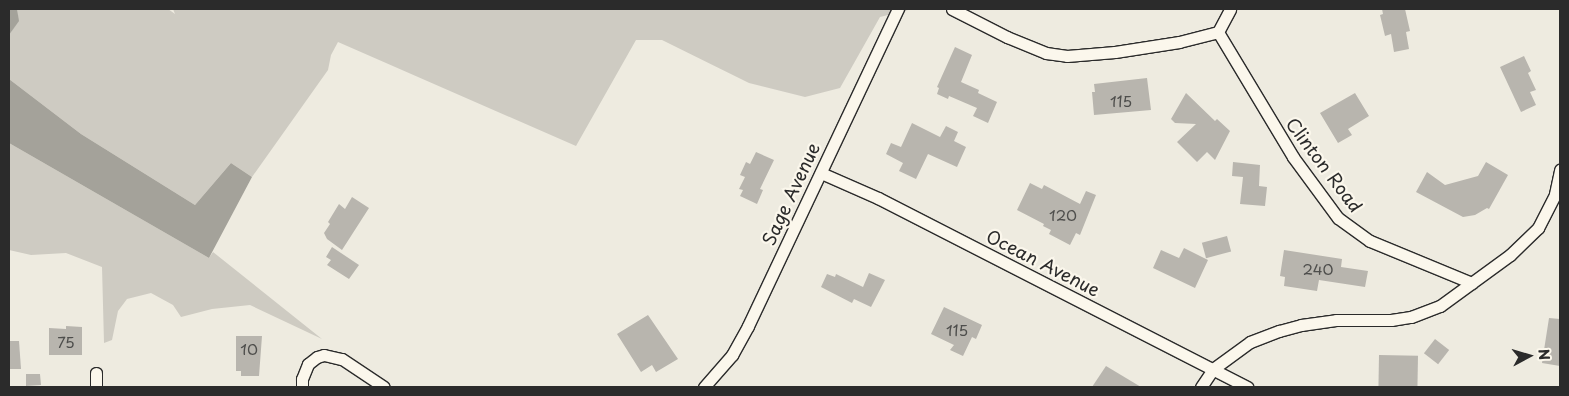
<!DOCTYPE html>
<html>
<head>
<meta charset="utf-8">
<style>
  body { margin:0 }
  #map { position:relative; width:1569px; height:396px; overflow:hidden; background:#eeebe0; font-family:"Playpen Sans",sans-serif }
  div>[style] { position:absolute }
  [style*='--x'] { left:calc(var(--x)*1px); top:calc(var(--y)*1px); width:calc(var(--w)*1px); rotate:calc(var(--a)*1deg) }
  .green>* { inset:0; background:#cecbc2 }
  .water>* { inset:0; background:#a4a29a }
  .building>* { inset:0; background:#b8b5ae; transform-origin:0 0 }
  .roads { filter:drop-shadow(1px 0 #2b2b2b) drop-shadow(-1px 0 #2b2b2b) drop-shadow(0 1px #2b2b2b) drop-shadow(0 -1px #2b2b2b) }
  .street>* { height:11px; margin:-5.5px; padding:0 5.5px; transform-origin:5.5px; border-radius:5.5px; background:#fbf7ec }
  span { translate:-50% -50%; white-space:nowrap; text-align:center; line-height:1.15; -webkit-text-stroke:4.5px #fbf7ec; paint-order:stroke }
  .number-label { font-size:15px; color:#4e4e4c }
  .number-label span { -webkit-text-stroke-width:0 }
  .street-label { font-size:18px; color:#2b2b2b }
  .frame { position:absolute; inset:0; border:10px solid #2b2b2b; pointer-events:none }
  .north { position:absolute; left:1504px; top:331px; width:50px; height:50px; -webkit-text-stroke:4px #fbf7ec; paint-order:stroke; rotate:84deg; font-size:14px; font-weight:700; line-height:20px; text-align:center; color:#2b2b2b }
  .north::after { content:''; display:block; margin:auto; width:18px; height:22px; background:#2b2b2b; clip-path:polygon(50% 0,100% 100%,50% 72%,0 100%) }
</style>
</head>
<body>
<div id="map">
  <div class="green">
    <i style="clip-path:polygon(17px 9px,168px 9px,175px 14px,173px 9px,912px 9px,880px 17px,840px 88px,805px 97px,749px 83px,662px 40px,636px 40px,576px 146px,338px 42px,331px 55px,328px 70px,252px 177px,231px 163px,195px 205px,81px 134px,9px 79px,9px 35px,18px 21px)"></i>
    <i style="clip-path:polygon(9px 143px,209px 258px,213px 252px,322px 339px,250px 305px,212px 309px,181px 317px,173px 305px,151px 293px,127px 299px,118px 311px,112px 340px,104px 343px,102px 267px,66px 253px,31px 255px,9px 250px)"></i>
  </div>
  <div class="water">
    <i style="clip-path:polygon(9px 9px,17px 9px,19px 21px,9px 35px)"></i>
    <i style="clip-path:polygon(9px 79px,81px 134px,195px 205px,231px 163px,252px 177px,209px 258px,9px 143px)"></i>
  </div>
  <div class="building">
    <i style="clip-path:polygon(1382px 9px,1405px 9px,1410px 31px,1406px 32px,1409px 49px,1394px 52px,1391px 34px,1385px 36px,1380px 15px,1383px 14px)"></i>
    <i style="clip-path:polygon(955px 47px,972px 55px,961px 82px,979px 90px,978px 93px,997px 102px,988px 123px,973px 116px,977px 108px,949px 96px,948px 99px,937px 94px,939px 88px,937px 87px)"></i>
    <i style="clip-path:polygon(1524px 56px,1531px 71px,1528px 73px,1536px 90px,1530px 92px,1536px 105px,1521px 112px,1500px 67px)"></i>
    <i style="clip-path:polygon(1147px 78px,1151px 110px,1094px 115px,1092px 92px,1095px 92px,1094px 84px)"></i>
    <i style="clip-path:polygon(1186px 93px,1215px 121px,1217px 119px,1230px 131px,1215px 160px,1207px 152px,1197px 162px,1177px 142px,1196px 124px,1175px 123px,1171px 119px)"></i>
    <i style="clip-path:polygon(1355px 93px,1369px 116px,1348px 129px,1352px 135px,1338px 143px,1320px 113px)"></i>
    <i style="clip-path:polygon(912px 123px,940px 137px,946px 126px,958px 132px,954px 141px,966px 147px,957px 167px,928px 154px,916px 179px,899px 171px,903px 163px,886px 154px,891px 143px,901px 147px)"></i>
    <i style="clip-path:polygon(756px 152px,774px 160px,760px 189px,763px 190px,757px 204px,740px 196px,743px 190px,739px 189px,745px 177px,740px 175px,746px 162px,750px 164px)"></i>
    <i style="clip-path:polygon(1233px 162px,1260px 165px,1259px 186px,1267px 187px,1265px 206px,1240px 204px,1243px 177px,1232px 176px)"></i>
    <i style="clip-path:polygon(1486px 162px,1508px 175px,1489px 209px,1487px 208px,1475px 215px,1463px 217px,1416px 192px,1427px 172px,1445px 185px,1478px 176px)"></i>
    <i style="clip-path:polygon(1030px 183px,1042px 189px,1044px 185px,1080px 204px,1086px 191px,1096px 195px,1080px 235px,1076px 233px,1070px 245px,1049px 234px,1051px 230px,1043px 226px,1044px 224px,1017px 210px)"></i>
    <i style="clip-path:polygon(352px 197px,369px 208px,342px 250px,327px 239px,324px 233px,330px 224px,328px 222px,339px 204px,345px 209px)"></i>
    <i style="left:1227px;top:236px;width:16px;height:26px;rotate:75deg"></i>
    <i style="clip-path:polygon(332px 247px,359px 265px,349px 279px,327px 265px,331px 260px,326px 257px)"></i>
    <i style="clip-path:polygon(1184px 248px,1208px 260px,1195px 288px,1153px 268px,1161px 250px,1179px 258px)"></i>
    <i style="clip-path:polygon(1284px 250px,1342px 259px,1341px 267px,1368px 271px,1365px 287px,1319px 280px,1317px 291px,1284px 286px,1285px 277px,1280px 276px)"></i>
    <i style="clip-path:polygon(869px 273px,885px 280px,871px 307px,854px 299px,852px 303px,821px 287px,827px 274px,835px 277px,836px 274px,863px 287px)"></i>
    <i style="clip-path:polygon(944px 307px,982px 325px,976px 339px,972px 337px,963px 356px,950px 350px,954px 345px,931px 334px)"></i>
    <i style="clip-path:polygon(648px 315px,678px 359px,656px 372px,652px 365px,641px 372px,617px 334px)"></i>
    <i style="clip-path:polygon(1549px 318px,1560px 319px,1560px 366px,1542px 363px)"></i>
    <i style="clip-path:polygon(66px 326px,82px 327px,82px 355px,49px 355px,49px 328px,66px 329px)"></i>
    <i style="clip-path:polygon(236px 336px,262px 336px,259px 376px,241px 376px,241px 371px,236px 371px)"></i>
    <i style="left:1435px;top:339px;width:18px;height:18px;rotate:38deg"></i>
    <i style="clip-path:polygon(9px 341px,19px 341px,21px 369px,9px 369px)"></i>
    <i style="left:1379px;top:355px;width:39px;height:32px;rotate:1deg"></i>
    <i style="clip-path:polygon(1106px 366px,1141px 387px,1092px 387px)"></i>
    <i style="clip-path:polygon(26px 374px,40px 374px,41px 385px,26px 386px)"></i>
  </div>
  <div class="roads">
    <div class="street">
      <i style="--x:952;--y:9;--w:62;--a:27"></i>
      <i style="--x:1007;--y:37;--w:42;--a:22.3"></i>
      <i style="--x:1046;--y:53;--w:21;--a:8"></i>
      <i style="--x:1067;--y:56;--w:48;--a:-4.8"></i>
      <i style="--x:1115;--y:52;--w:65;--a:-8.9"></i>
      <i style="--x:1179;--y:42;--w:40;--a:-14.4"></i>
      <i style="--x:1218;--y:32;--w:26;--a:-62"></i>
      <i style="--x:1218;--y:32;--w:146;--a:59"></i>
      <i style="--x:1293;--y:157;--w:76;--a:53.6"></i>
      <i style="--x:1338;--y:218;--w:39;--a:36"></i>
      <i style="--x:1370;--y:241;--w:110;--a:22.4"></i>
      <i style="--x:821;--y:173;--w:62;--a:23.7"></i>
      <i style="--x:878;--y:198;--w:415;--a:27.1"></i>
      <i style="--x:96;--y:373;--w:14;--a:90"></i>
      <i style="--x:302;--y:387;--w:8;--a:-90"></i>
      <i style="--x:302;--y:379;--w:16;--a:-68"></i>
      <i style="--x:308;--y:364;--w:11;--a:-38"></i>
      <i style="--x:317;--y:357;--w:7;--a:-16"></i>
      <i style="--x:324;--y:355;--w:18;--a:13"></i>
      <i style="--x:342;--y:359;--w:50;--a:33.7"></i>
      <i style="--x:704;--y:387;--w:43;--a:-48.8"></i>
      <i style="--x:732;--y:355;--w:33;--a:-61"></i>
      <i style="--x:748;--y:326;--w:351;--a:-64.7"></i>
      <i style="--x:1201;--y:387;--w:22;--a:-56"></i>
      <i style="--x:1213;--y:369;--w:46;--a:-36.1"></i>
      <i style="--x:1250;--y:342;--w:31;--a:-21"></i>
      <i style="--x:1279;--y:331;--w:23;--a:-15"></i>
      <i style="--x:1301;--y:325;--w:35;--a:-8"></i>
      <i style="--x:1336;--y:320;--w:55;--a:0"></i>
      <i style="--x:1391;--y:320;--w:20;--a:-9"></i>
      <i style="--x:1411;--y:317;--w:31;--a:-21"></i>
      <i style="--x:1440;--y:306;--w:87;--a:-36.1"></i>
      <i style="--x:1510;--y:255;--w:39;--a:-44"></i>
      <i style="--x:1538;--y:228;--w:38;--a:-63"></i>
      <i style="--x:1555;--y:194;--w:25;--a:-78"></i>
    </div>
  </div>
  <div class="number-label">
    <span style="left:1121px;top:101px">115</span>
    <span style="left:1063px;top:215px">120</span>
    <span style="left:1318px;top:269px">240</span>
    <span style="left:957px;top:330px">115</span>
    <span style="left:66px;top:342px">75</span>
    <span style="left:249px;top:349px">10</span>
  </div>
  <div class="street-label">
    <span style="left:1324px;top:165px;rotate:53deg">Clinton Road</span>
    <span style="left:791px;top:194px;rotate:-65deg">Sage Avenue</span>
    <span style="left:1043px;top:263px;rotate:27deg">Ocean Avenue</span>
  </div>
  <div class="frame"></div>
  <div class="north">N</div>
</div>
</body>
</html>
